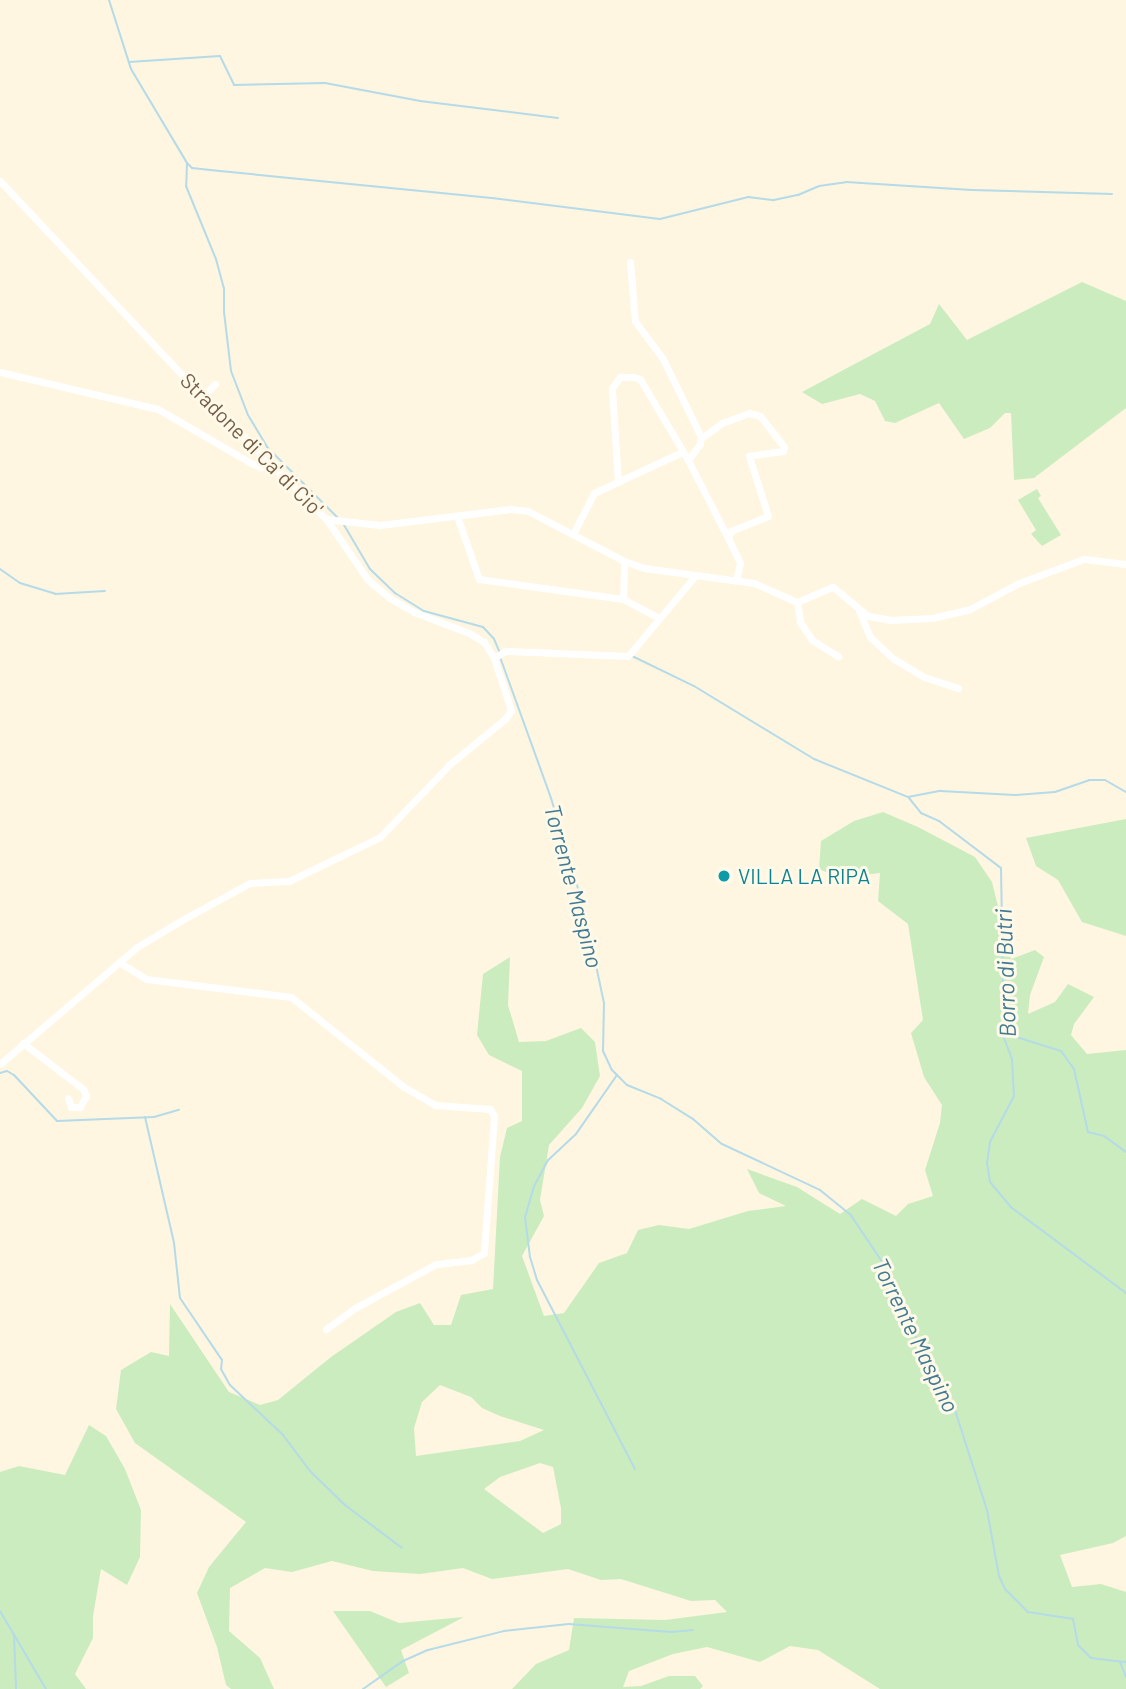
<!DOCTYPE html>
<html>
<head>
<meta charset="utf-8">
<style>
  body { margin:0 }
  #map { position:relative; width:1126px; height:1689px; overflow:hidden; background:#fef6e1; font-family:Barlow,sans-serif }
  div>[style] { position:absolute }
  [style*='--x'] { left:calc(var(--x)*1px); top:calc(var(--y)*1px); width:calc(var(--w)*1px); rotate:calc(var(--a)*1deg) }
  .green>* { inset:0; background:#cbecbf }
  .stream>* { height:2px; margin:-1px; padding:0 1px; transform-origin:1px; border-radius:1px; background:#b5dae8 }
  .minor>* { height:7px; margin:-3.5px; padding:0 3.5px; transform-origin:3.5px; border-radius:3.5px; background:#fff }
  .dots>* { width:19px; height:19px; translate:-50% -50%; box-sizing:border-box; border:4px solid #fff9e9; border-radius:50% }
  span { translate:-50% -50%; white-space:nowrap; text-align:center; line-height:1.15; -webkit-text-stroke:6px #fff9e9; paint-order:stroke }
  .street-label { font-size:21px; color:#765e46 }
  .culture-label { font-size:21px; color:#0d838f }
  .left { translate:0 -50%; text-align:left }
  .water-label { font-size:23px; color:#427a93; font-style:italic }
</style>
</head>
<body>
<div id="map">
  <div class="green">
    <i style="clip-path:polygon(1082px 282px,1126px 301px,1126px 408px,1034px 478px,1014px 480px,1011px 413px,1005px 413px,990px 428px,964px 439px,939px 403px,895px 423px,885px 421px,875px 401px,860px 394px,822px 404px,802px 392px,930px 324px,939px 304px,967px 340px)"></i>
    <i style="clip-path:polygon(1037px 489px,1041px 496px,1038px 498px,1061px 535px,1042px 546px,1031px 534px,1036px 530px,1018px 500px)"></i>
    <i style="clip-path:polygon(evenodd,883px 812px,918px 827px,975px 857px,992px 882px,1011px 959px,1035px 950px,1044px 957px,1030px 995px,1028px 1014px,1055px 1002px,1068px 984px,1094px 997px,1074px 1024px,1071px 1035px,1087px 1054px,1126px 1050px,1126px 1536px,1113px 1543px,1060px 1555px,1072px 1587px,1101px 1584px,1126px 1592px,1126px 1689px,880px 1689px,818px 1650px,790px 1646px,760px 1662px,707px 1647px,673px 1654px,629px 1671px,623px 1687px,641px 1686px,669px 1676px,695px 1676px,703px 1686px,700px 1689px,512px 1689px,536px 1664px,569px 1650px,574px 1618px,665px 1620px,727px 1612px,715px 1600px,691px 1601px,621px 1579px,601px 1580px,568px 1569px,492px 1579px,463px 1568px,420px 1574px,373px 1571px,332px 1561px,292px 1572px,265px 1568px,230px 1588px,229px 1631px,260px 1658px,274px 1689px,231px 1689px,226px 1685px,217px 1647px,197px 1593px,209px 1567px,246px 1522px,135px 1443px,116px 1409px,121px 1370px,151px 1352px,169px 1356px,170px 1304px,229px 1392px,260px 1405px,278px 1400px,331px 1357px,396px 1312px,420px 1303px,434px 1325px,451px 1325px,461px 1295px,493px 1289px,500px 1157px,507px 1128px,522px 1121px,522px 1071px,489px 1055px,477px 1035px,483px 974px,510px 957px,508px 1005px,519px 1042px,546px 1041px,581px 1028px,595px 1042px,600px 1076px,582px 1108px,549px 1145px,540px 1200px,544px 1216px,522px 1256px,544px 1316px,564px 1313px,599px 1263px,627px 1253px,638px 1230px,659px 1225px,689px 1229px,748px 1211px,786px 1206px,759px 1193px,747px 1169px,797px 1187px,840px 1214px,862px 1199px,896px 1216px,908px 1204px,933px 1196px,925px 1170px,940px 1123px,942px 1105px,924px 1077px,911px 1033px,923px 1020px,908px 924px,878px 901px,880px 873px,839px 878px,819px 869px,821px 841px,854px 821px,883px 812px,440px 1385px,471px 1397px,482px 1408px,500px 1416px,544px 1430px,520px 1441px,416px 1456px,414px 1428px,422px 1402px,440px 1385px,883px 812px,540px 1463px,553px 1467px,561px 1508px,561px 1524px,543px 1533px,484px 1489px,500px 1477px,540px 1463px)"></i>
    <i style="clip-path:polygon(1126px 819px,1126px 936px,1082px 922px,1058px 880px,1036px 866px,1026px 838px)"></i>
    <i style="clip-path:polygon(89px 1425px,106px 1436px,125px 1469px,141px 1510px,140px 1557px,127px 1585px,101px 1569px,93px 1616px,93px 1638px,75px 1674px,86px 1689px,0 1689px,0 1472px,19px 1466px,65px 1475px)"></i>
    <i style="clip-path:polygon(333px 1611px,370px 1611px,399px 1623px,464px 1617px,401px 1650px,409px 1673px,386px 1687px)"></i>
  </div>
  <div class="stream">
    <i style="--x:109;--y:0;--w:72;--a:72.3"></i>
    <i style="--x:131;--y:69;--w:109;--a:59.2"></i>
    <i style="--x:187;--y:163;--w:23;--a:92"></i>
    <i style="--x:186;--y:186;--w:79;--a:67.7"></i>
    <i style="--x:216;--y:259;--w:30;--a:75"></i>
    <i style="--x:224;--y:288;--w:24;--a:90"></i>
    <i style="--x:224;--y:312;--w:59;--a:83.2"></i>
    <i style="--x:231;--y:371;--w:47;--a:68.9"></i>
    <i style="--x:248;--y:415;--w:37;--a:59"></i>
    <i style="--x:267;--y:447;--w:100;--a:45"></i>
    <i style="--x:129;--y:62;--w:91;--a:-3.8"></i>
    <i style="--x:220;--y:56;--w:32;--a:64"></i>
    <i style="--x:234;--y:85;--w:91;--a:-1.3"></i>
    <i style="--x:325;--y:83;--w:97;--a:10.7"></i>
    <i style="--x:420;--y:101;--w:139;--a:7"></i>
    <i style="--x:188;--y:164;--w:6;--a:45"></i>
    <i style="--x:192;--y:168;--w:28;--a:6"></i>
    <i style="--x:220;--y:171;--w:273;--a:5.7"></i>
    <i style="--x:492;--y:198;--w:169;--a:7.1"></i>
    <i style="--x:660;--y:219;--w:91;--a:-14"></i>
    <i style="--x:748;--y:197;--w:26;--a:7"></i>
    <i style="--x:774;--y:200;--w:25;--a:-12"></i>
    <i style="--x:798;--y:195;--w:23;--a:-23"></i>
    <i style="--x:819;--y:186;--w:27;--a:-8"></i>
    <i style="--x:846;--y:182;--w:126;--a:3.6"></i>
    <i style="--x:972;--y:190;--w:140;--a:1.6"></i>
    <i style="--x:344;--y:525;--w:51;--a:59.4"></i>
    <i style="--x:370;--y:569;--w:35;--a:44"></i>
    <i style="--x:395;--y:593;--w:34;--a:32"></i>
    <i style="--x:424;--y:611;--w:61;--a:15.2"></i>
    <i style="--x:483;--y:627;--w:16;--a:47"></i>
    <i style="--x:494;--y:639;--w:13;--a:67"></i>
    <i style="--x:0;--y:569;--w:24;--a:35"></i>
    <i style="--x:20;--y:583;--w:37;--a:17"></i>
    <i style="--x:55;--y:594;--w:50;--a:-3.4"></i>
    <i style="--x:632;--y:656;--w:69;--a:25.8"></i>
    <i style="--x:694;--y:686;--w:140;--a:31.3"></i>
    <i style="--x:814;--y:759;--w:101;--a:22"></i>
    <i style="--x:908;--y:797;--w:33;--a:-11"></i>
    <i style="--x:940;--y:791;--w:75;--a:3.1"></i>
    <i style="--x:1015;--y:795;--w:40;--a:-4.3"></i>
    <i style="--x:1055;--y:792;--w:36;--a:-19"></i>
    <i style="--x:1089;--y:780;--w:16;--a:0"></i>
    <i style="--x:1105;--y:780;--w:24;--a:30"></i>
    <i style="--x:500;--y:657;--w:150;--a:70.1"></i>
    <i style="--x:551;--y:798;--w:116;--a:73.4"></i>
    <i style="--x:584;--y:909;--w:96;--a:78"></i>
    <i style="--x:604;--y:1003;--w:48;--a:91.2"></i>
    <i style="--x:603;--y:1051;--w:21;--a:65"></i>
    <i style="--x:612;--y:1070;--w:21;--a:45"></i>
    <i style="--x:627;--y:1085;--w:37;--a:22"></i>
    <i style="--x:661;--y:1099;--w:38;--a:32"></i>
    <i style="--x:693;--y:1119;--w:38;--a:41"></i>
    <i style="--x:722;--y:1144;--w:108;--a:25.1"></i>
    <i style="--x:820;--y:1190;--w:38;--a:39"></i>
    <i style="--x:850;--y:1214;--w:63;--a:56.1"></i>
    <i style="--x:885;--y:1266;--w:46;--a:64"></i>
    <i style="--x:905;--y:1307;--w:41;--a:70.3"></i>
    <i style="--x:919;--y:1346;--w:73;--a:60.6"></i>
    <i style="--x:955;--y:1410;--w:105;--a:72.3"></i>
    <i style="--x:987;--y:1510;--w:67;--a:79.7"></i>
    <i style="--x:999;--y:1576;--w:14;--a:65"></i>
    <i style="--x:1005;--y:1589;--w:33;--a:45"></i>
    <i style="--x:1028;--y:1612;--w:46;--a:8.8"></i>
    <i style="--x:1073;--y:1619;--w:26;--a:79"></i>
    <i style="--x:1078;--y:1645;--w:18;--a:45"></i>
    <i style="--x:1091;--y:1658;--w:35;--a:7"></i>
    <i style="--x:909;--y:798;--w:19;--a:51"></i>
    <i style="--x:921;--y:813;--w:20;--a:24"></i>
    <i style="--x:939;--y:821;--w:78;--a:37.2"></i>
    <i style="--x:1001;--y:868;--w:170;--a:89"></i>
    <i style="--x:1004;--y:1038;--w:22;--a:69"></i>
    <i style="--x:1012;--y:1059;--w:37;--a:87"></i>
    <i style="--x:1014;--y:1096;--w:52;--a:117.6"></i>
    <i style="--x:990;--y:1142;--w:21;--a:98"></i>
    <i style="--x:987;--y:1163;--w:19;--a:81"></i>
    <i style="--x:990;--y:1182;--w:34;--a:50"></i>
    <i style="--x:1012;--y:1208;--w:142;--a:36.7"></i>
    <i style="--x:1007;--y:1034;--w:57;--a:17.5"></i>
    <i style="--x:1061;--y:1051;--w:22;--a:54"></i>
    <i style="--x:1074;--y:1069;--w:65;--a:77.5"></i>
    <i style="--x:1088;--y:1132;--w:16;--a:14"></i>
    <i style="--x:1104;--y:1136;--w:27;--a:36"></i>
    <i style="--x:0;--y:1073;--w:7;--a:-16"></i>
    <i style="--x:7;--y:1071;--w:8;--a:30"></i>
    <i style="--x:14;--y:1075;--w:63;--a:46.9"></i>
    <i style="--x:57;--y:1121;--w:97;--a:-2.4"></i>
    <i style="--x:154;--y:1117;--w:26;--a:-16"></i>
    <i style="--x:617;--y:1075;--w:72;--a:124.8"></i>
    <i style="--x:576;--y:1134;--w:38;--a:137"></i>
    <i style="--x:548;--y:1160;--w:30;--a:118"></i>
    <i style="--x:534;--y:1186;--w:32;--a:106"></i>
    <i style="--x:525;--y:1217;--w:40;--a:82.9"></i>
    <i style="--x:530;--y:1257;--w:24;--a:73"></i>
    <i style="--x:537;--y:1280;--w:213;--a:62.6"></i>
    <i style="--x:145;--y:1117;--w:129;--a:77"></i>
    <i style="--x:174;--y:1243;--w:55;--a:83.8"></i>
    <i style="--x:180;--y:1298;--w:75;--a:55.9"></i>
    <i style="--x:222;--y:1360;--w:9;--a:96"></i>
    <i style="--x:221;--y:1369;--w:18;--a:61"></i>
    <i style="--x:230;--y:1385;--w:73;--a:43.3"></i>
    <i style="--x:283;--y:1435;--w:45;--a:53.1"></i>
    <i style="--x:310;--y:1471;--w:49;--a:44.2"></i>
    <i style="--x:345;--y:1505;--w:71;--a:37"></i>
    <i style="--x:0;--y:1611;--w:91;--a:59.5"></i>
    <i style="--x:14;--y:1634;--w:55;--a:87.9"></i>
    <i style="--x:1120;--y:1662;--w:16;--a:68"></i>
    <i style="--x:363;--y:1689;--w:49;--a:-35"></i>
    <i style="--x:403;--y:1661;--w:27;--a:-24"></i>
    <i style="--x:428;--y:1650;--w:78;--a:-14"></i>
    <i style="--x:504;--y:1631;--w:65;--a:-6.1"></i>
    <i style="--x:569;--y:1624;--w:102;--a:4.5"></i>
    <i style="--x:671;--y:1632;--w:22;--a:-5"></i>
  </div>
  <div class="minor">
    <i style="--x:0;--y:181;--w:269;--a:46.8"></i>
    <i style="--x:184;--y:377;--w:201;--a:45"></i>
    <i style="--x:326;--y:519;--w:54;--a:6.3"></i>
    <i style="--x:380;--y:525;--w:131;--a:-7"></i>
    <i style="--x:510;--y:509;--w:18;--a:6"></i>
    <i style="--x:528;--y:511;--w:108;--a:27.5"></i>
    <i style="--x:624;--y:561;--w:21;--a:19"></i>
    <i style="--x:644;--y:568;--w:111;--a:7.8"></i>
    <i style="--x:754;--y:583;--w:47;--a:23.8"></i>
    <i style="--x:797;--y:602;--w:39;--a:-23"></i>
    <i style="--x:833;--y:587;--w:45;--a:39.6"></i>
    <i style="--x:868;--y:616;--w:22;--a:10"></i>
    <i style="--x:890;--y:620;--w:42;--a:-2.7"></i>
    <i style="--x:932;--y:618;--w:39;--a:-13"></i>
    <i style="--x:970;--y:609;--w:55;--a:-28"></i>
    <i style="--x:1019;--y:583;--w:69;--a:-20.3"></i>
    <i style="--x:1084;--y:559;--w:42;--a:6.8"></i>
    <i style="--x:630;--y:262;--w:59;--a:85.2"></i>
    <i style="--x:635;--y:321;--w:47;--a:53.6"></i>
    <i style="--x:663;--y:359;--w:85;--a:64"></i>
    <i style="--x:700;--y:435;--w:9;--a:90"></i>
    <i style="--x:700;--y:444;--w:20;--a:127"></i>
    <i style="--x:0;--y:372;--w:162;--a:13.2"></i>
    <i style="--x:158;--y:409;--w:105;--a:30.2"></i>
    <i style="--x:249;--y:462;--w:13;--a:23"></i>
    <i style="--x:261;--y:467;--w:12;--a:0"></i>
    <i style="--x:203;--y:396;--w:17;--a:-45"></i>
    <i style="--x:700;--y:439;--w:27;--a:-36"></i>
    <i style="--x:722;--y:423;--w:29;--a:-20"></i>
    <i style="--x:749;--y:413;--w:11;--a:15"></i>
    <i style="--x:760;--y:416;--w:39;--a:52"></i>
    <i style="--x:784;--y:447;--w:4;--a:104"></i>
    <i style="--x:783;--y:451;--w:34;--a:172"></i>
    <i style="--x:749;--y:456;--w:63;--a:72.4"></i>
    <i style="--x:768;--y:516;--w:40;--a:158"></i>
    <i style="--x:731;--y:531;--w:8;--a:113"></i>
    <i style="--x:728;--y:538;--w:28;--a:64"></i>
    <i style="--x:740;--y:563;--w:18;--a:103"></i>
    <i style="--x:618;--y:482;--w:94;--a:-93.7"></i>
    <i style="--x:612;--y:388;--w:14;--a:-54"></i>
    <i style="--x:620;--y:377;--w:14;--a:0"></i>
    <i style="--x:634;--y:377;--w:6;--a:18"></i>
    <i style="--x:640;--y:379;--w:94;--a:59.3"></i>
    <i style="--x:688;--y:460;--w:88;--a:62.9"></i>
    <i style="--x:457;--y:516;--w:67;--a:70.8"></i>
    <i style="--x:479;--y:579;--w:145;--a:7.9"></i>
    <i style="--x:623;--y:599;--w:41;--a:27.8"></i>
    <i style="--x:573;--y:534;--w:46;--a:-62.9"></i>
    <i style="--x:594;--y:493;--w:97;--a:-25"></i>
    <i style="--x:623;--y:599;--w:38;--a:-88"></i>
    <i style="--x:797;--y:602;--w:20;--a:81"></i>
    <i style="--x:800;--y:622;--w:22;--a:56"></i>
    <i style="--x:812;--y:640;--w:31;--a:32"></i>
    <i style="--x:859;--y:611;--w:28;--a:67"></i>
    <i style="--x:870;--y:637;--w:33;--a:43"></i>
    <i style="--x:894;--y:659;--w:35;--a:31"></i>
    <i style="--x:924;--y:677;--w:36;--a:18"></i>
    <i style="--x:494;--y:658;--w:13;--a:-32"></i>
    <i style="--x:505;--y:651;--w:123;--a:2.3"></i>
    <i style="--x:628;--y:656;--w:103;--a:-50.1"></i>
    <i style="--x:119;--y:962;--w:32;--a:32"></i>
    <i style="--x:146;--y:979;--w:146;--a:7.1"></i>
    <i style="--x:291;--y:997;--w:144;--a:38.5"></i>
    <i style="--x:404;--y:1087;--w:36;--a:30"></i>
    <i style="--x:435;--y:1105;--w:55;--a:4.2"></i>
    <i style="--x:490;--y:1109;--w:8;--a:60"></i>
    <i style="--x:494;--y:1116;--w:137;--a:94.2"></i>
    <i style="--x:484;--y:1253;--w:15;--a:152"></i>
    <i style="--x:471;--y:1260;--w:35;--a:173"></i>
    <i style="--x:436;--y:1264;--w:92;--a:151.5"></i>
    <i style="--x:355;--y:1308;--w:36;--a:144"></i>
    <i style="--x:23;--y:1043;--w:76;--a:37.5"></i>
    <i style="--x:83;--y:1089;--w:8;--a:67"></i>
    <i style="--x:86;--y:1096;--w:13;--a:119"></i>
    <i style="--x:80;--y:1107;--w:9;--a:180"></i>
    <i style="--x:71;--y:1107;--w:9;--a:-108"></i>
    <i style="--x:0;--y:1064;--w:180;--a:-40.5"></i>
    <i style="--x:137;--y:947;--w:52;--a:-31"></i>
    <i style="--x:182;--y:920;--w:77;--a:-28.6"></i>
    <i style="--x:250;--y:883;--w:39;--a:-3"></i>
    <i style="--x:289;--y:881;--w:101;--a:-25.8"></i>
    <i style="--x:380;--y:837;--w:101;--a:-46.2"></i>
    <i style="--x:450;--y:764;--w:71;--a:-39.3"></i>
    <i style="--x:505;--y:719;--w:11;--a:-56"></i>
    <i style="--x:511;--y:710;--w:55;--a:-108.1"></i>
    <i style="--x:494;--y:658;--w:19;--a:-122"></i>
    <i style="--x:484;--y:642;--w:17;--a:-149"></i>
    <i style="--x:469;--y:633;--w:59;--a:-159.1"></i>
    <i style="--x:414;--y:612;--w:28;--a:-150"></i>
    <i style="--x:390;--y:598;--w:28;--a:-141"></i>
    <i style="--x:368;--y:580;--w:74;--a:-124.5"></i>
  </div>
  <div class="dots">
    <i style="left:724px;top:876px;background:#0f9aa8"></i>
  </div>
  <div class="street-label">
    <span style="left:252px;top:444px;rotate:45deg">Stradone di Ca' di Cio'</span>
  </div>
  <div class="culture-label">
    <span class="left" style="left:738px;top:876px">VILLA LA RIPA</span>
  </div>
  <div class="water-label">
    <span style="left:574px;top:886px;rotate:75deg">Torrente Maspino</span>
    <span style="left:1005px;top:973px;rotate:-92deg">Borro di Butri</span>
    <span style="left:916px;top:1335px;rotate:64deg">Torrente Maspino</span>
  </div>
</div>
</body>
</html>
